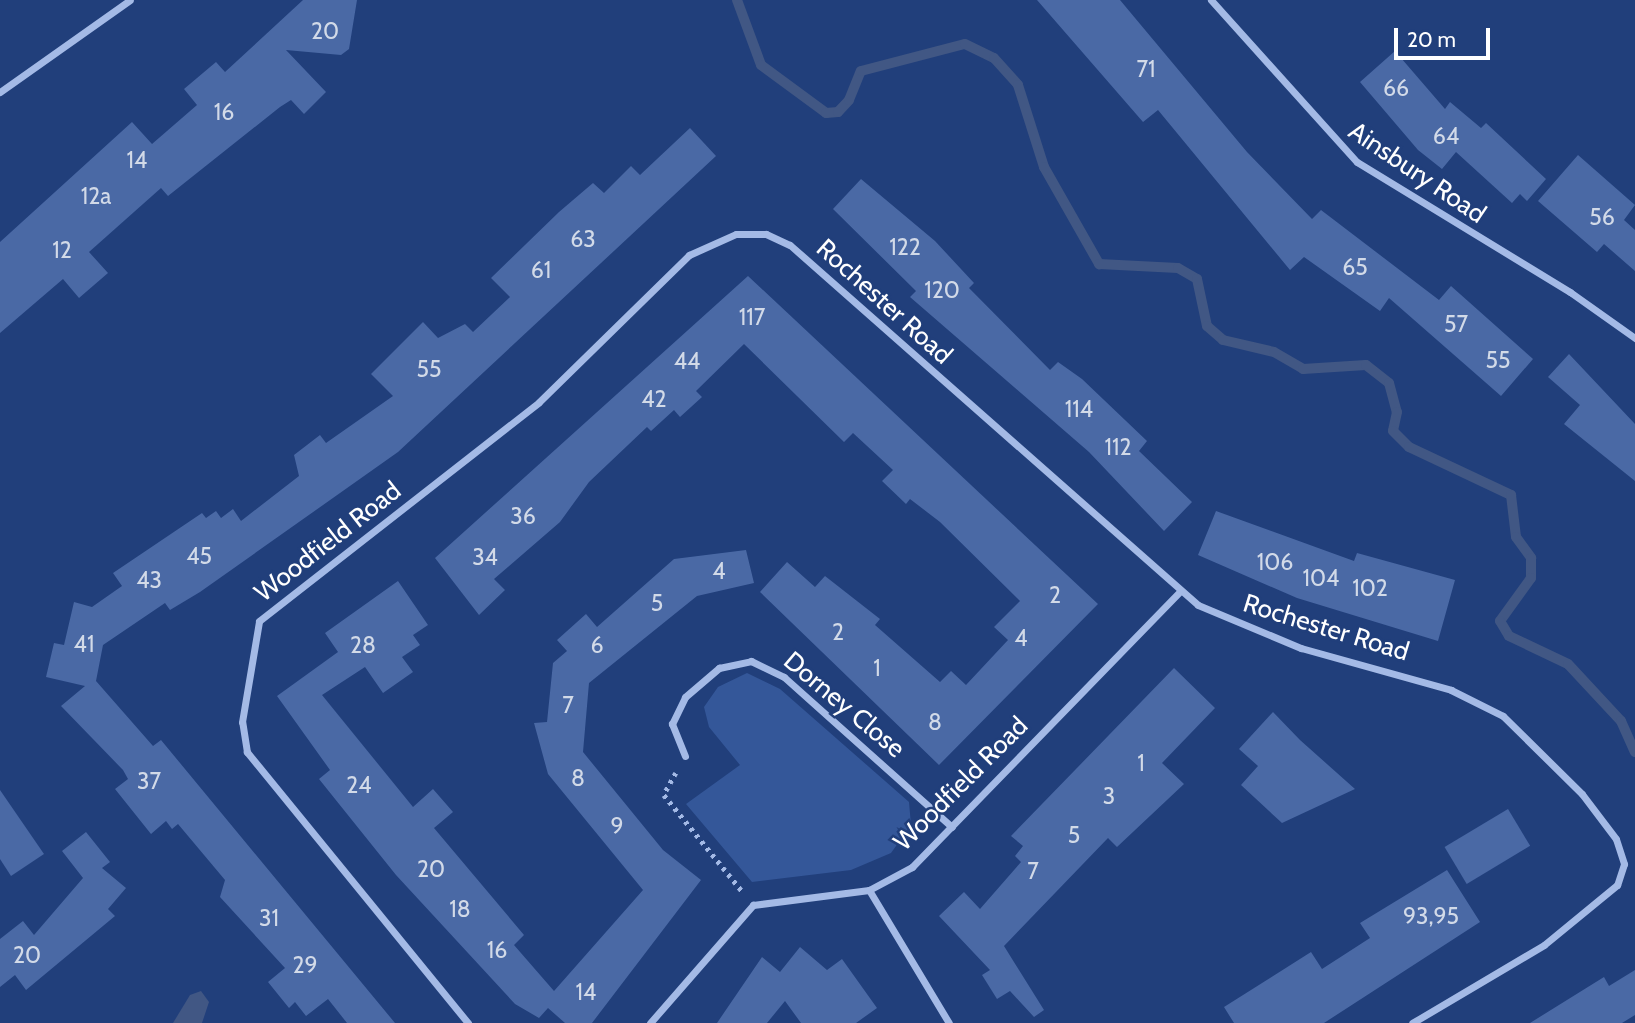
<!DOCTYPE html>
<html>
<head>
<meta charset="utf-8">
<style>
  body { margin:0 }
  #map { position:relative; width:1635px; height:1023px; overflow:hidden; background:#213f7b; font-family:Cabin,sans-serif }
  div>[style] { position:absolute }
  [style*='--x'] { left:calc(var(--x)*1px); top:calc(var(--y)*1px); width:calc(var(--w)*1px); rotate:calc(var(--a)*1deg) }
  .green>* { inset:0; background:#345799 }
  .water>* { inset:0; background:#415784 }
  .stream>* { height:10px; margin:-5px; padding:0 5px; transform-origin:5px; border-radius:5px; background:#415784 }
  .building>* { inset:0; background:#4a69a5; transform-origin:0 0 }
  .path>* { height:4.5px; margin-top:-2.25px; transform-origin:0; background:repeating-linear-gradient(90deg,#a4bae6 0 3.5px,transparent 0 8.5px) }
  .minor>* { height:7px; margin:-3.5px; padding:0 3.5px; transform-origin:3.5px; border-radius:3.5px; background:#a4bae6 }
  span { translate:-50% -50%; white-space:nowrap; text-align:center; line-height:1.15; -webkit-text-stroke:5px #213f7b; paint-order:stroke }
  .number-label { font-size:23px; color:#d2dae8 }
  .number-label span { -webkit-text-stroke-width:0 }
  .street-label { font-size:26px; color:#fff }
  .scale { position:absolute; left:1394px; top:28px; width:96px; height:32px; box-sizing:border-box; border:4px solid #fff; border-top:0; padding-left:9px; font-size:21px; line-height:24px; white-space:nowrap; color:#fff; -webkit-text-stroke:5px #213f7b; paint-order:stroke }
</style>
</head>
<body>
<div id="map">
  <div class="green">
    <i style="clip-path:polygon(747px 673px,780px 689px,909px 802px,911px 825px,891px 853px,851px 870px,752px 882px,686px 804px,740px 765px,709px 727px,704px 707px,718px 687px)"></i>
  </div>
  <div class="water">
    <i style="clip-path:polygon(201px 991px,209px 1002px,202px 1023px,173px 1023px,190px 995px)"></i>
  </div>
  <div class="stream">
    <i style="--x:737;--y:0;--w:69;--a:69.7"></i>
    <i style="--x:761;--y:65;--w:81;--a:36.4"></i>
    <i style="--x:826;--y:113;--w:12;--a:-5"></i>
    <i style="--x:838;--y:112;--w:16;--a:-47"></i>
    <i style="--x:849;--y:100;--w:31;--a:-68"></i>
    <i style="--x:861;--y:71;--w:107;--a:-14.6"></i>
    <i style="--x:965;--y:44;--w:32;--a:26"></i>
    <i style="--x:994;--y:58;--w:36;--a:48"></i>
    <i style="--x:1018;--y:85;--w:86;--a:72.4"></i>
    <i style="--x:1044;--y:167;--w:112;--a:60.4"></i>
    <i style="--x:1099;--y:264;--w:79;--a:2.9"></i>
    <i style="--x:1178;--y:268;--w:22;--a:30"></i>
    <i style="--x:1197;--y:279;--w:48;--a:78"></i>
    <i style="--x:1207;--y:326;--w:21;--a:41"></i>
    <i style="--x:1223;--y:340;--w:52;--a:13.2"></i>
    <i style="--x:1274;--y:352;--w:34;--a:30"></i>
    <i style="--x:1303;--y:369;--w:63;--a:-3.6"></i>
    <i style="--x:1366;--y:365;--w:29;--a:38"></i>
    <i style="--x:1389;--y:383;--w:30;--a:75"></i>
    <i style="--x:1397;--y:412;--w:19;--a:102"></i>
    <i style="--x:1393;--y:431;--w:23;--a:45"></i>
    <i style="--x:1409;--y:447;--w:113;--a:25.2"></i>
    <i style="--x:1511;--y:495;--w:42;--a:83.2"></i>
    <i style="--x:1516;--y:537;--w:26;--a:54"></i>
    <i style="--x:1531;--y:558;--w:20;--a:90"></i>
    <i style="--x:1531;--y:578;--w:53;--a:125.8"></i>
    <i style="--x:1500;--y:621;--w:17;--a:59"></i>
    <i style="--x:1509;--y:636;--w:65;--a:25.4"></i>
    <i style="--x:1568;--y:664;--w:78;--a:47.1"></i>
    <i style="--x:1621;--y:721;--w:34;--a:66"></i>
  </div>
  <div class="building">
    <i style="clip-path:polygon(303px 0,357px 0,349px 49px,341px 55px,286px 50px,326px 92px,304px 114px,291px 100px,280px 107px,168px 196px,161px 188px,89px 252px,108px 273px,79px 298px,63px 279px,0 333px,0 242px,132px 122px,152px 144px,197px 105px,184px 89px,216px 62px,225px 72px)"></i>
    <i style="clip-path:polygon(1037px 0,1120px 0,1247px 152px,1312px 219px,1321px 210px,1439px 300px,1451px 286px,1533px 359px,1501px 396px,1389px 298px,1380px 311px,1304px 257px,1290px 270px,1158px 110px,1143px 122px)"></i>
    <i style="clip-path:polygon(1395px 51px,1445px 109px,1450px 102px,1481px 128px,1486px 123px,1546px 179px,1527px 201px,1520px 194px,1512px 203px,1456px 152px,1442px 169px,1418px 150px,1360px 82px)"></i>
    <i style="clip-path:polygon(690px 128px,716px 156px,398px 452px,200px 592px,170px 610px,165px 603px,103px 645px,96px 681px,153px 746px,161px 740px,395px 1023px,347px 1023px,328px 999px,306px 1016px,295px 1002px,289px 1008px,268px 982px,285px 968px,220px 897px,225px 880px,178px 824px,172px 829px,166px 821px,151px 834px,115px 789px,128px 779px,123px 770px,61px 706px,85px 686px,46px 677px,54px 643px,64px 645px,74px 602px,92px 607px,122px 586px,113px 573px,202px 513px,206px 518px,216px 511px,221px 518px,233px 509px,241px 521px,299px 476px,294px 455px,320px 435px,326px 443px,393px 396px,371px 374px,423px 322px,438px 338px,465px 324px,473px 332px,510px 297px,491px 278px,559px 212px,593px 183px,604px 193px,631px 166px,640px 175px)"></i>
    <i style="clip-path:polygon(1578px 155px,1635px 205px,1624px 220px,1635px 230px,1635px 271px,1604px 244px,1597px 252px,1538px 201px)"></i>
    <i style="clip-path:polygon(861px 179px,935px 241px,974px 283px,969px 288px,1050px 370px,1058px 362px,1082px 379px,1147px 441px,1139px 451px,1192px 502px,1164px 531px,1089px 452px,910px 297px,916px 291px,833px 209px)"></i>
    <i style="clip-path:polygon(748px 276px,1098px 604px,939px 765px,760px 592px,787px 562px,815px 587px,825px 576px,880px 619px,875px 625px,940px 682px,951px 671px,966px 685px,1008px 640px,994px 627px,1020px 601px,940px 522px,910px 499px,906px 504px,882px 481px,893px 470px,853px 433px,844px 442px,744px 344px,696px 391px,702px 397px,680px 417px,674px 410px,651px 431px,647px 427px,589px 482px,560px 522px,494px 579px,505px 590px,479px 615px,435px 558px)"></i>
    <i style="clip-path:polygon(1569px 354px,1635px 424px,1635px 481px,1564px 424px,1580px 405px,1548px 377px)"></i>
    <i style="clip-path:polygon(1216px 511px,1354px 561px,1357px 553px,1455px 580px,1438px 641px,1297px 598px,1198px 555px)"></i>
    <i style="clip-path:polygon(746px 550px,754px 583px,697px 596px,589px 683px,583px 752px,663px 850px,701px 880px,592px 1023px,565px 1023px,548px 1008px,539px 1018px,515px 1004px,396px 875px,319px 779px,330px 770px,277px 696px,338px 652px,325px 633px,398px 581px,428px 625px,413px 635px,420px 645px,402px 657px,413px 672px,383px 693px,365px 667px,322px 695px,413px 807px,433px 789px,453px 812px,434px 828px,524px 935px,514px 945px,554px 991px,643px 890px,548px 774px,534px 723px,547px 722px,553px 663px,567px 651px,557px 640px,586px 614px,597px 627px,674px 559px)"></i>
    <i style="clip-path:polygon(1174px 668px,1215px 708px,1162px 763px,1184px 784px,1117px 847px,1108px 838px,1004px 946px,1044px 1010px,1034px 1017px,1010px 991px,997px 999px,982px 975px,990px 970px,939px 916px,964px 892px,980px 909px,1021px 862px,1015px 856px,1023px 846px,1011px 836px)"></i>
    <i style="clip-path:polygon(1273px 712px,1300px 740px,1355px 789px,1282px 823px,1241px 785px,1258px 766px,1239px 749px)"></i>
    <i style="clip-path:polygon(0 790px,44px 854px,11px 876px,0 859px)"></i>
    <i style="left:1508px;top:809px;width:43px;height:74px;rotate:59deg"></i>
    <i style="clip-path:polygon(86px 832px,110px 862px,102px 868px,126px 888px,108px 909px,115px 916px,26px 990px,15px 975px,0 987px,0 939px,23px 921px,34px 935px,83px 878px,62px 851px)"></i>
    <i style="clip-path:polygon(1447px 870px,1480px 922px,1324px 1023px,1234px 1023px,1224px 1007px,1311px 952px,1322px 969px,1370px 938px,1360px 923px)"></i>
    <i style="clip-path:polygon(800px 947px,827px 970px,842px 959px,877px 1008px,856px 1023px,801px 1023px,785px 1001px,767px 1023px,717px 1023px,762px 957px,780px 972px)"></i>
    <i style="clip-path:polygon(1635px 970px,1635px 1015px,1622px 1023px,1530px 1023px,1604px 977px,1609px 986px)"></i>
  </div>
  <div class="path">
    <i style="--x:676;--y:773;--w:25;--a:119"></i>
    <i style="--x:664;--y:795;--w:124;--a:50.9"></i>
  </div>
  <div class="minor">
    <i style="--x:1211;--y:0;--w:218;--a:48"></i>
    <i style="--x:1357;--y:162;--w:250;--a:31.4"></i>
    <i style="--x:1570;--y:292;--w:80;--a:35.3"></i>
    <i style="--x:0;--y:92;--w:159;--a:-35.3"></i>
    <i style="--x:685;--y:756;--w:35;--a:-112"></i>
    <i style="--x:672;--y:724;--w:30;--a:-64"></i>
    <i style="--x:685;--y:697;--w:45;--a:-40.5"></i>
    <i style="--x:719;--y:668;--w:33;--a:-12"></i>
    <i style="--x:751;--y:661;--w:37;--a:26"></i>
    <i style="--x:784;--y:677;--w:225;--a:41.8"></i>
    <i style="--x:869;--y:890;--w:155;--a:59"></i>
    <i style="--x:468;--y:1023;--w:350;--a:-129.2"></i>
    <i style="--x:247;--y:752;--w:30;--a:-99"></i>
    <i style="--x:242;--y:722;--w:102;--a:-80.4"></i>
    <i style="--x:259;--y:621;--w:355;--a:-38"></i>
    <i style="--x:539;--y:402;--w:210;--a:-44.4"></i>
    <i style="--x:689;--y:255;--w:51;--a:-24.1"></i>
    <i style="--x:736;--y:234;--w:30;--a:0"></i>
    <i style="--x:766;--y:234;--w:26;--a:25"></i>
    <i style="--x:790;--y:245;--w:544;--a:41.42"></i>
    <i style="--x:1198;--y:605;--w:112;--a:22.7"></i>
    <i style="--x:1301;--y:648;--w:156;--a:15.6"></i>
    <i style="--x:1451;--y:690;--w:58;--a:26.6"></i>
    <i style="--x:1503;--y:716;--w:111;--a:44.6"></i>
    <i style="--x:1582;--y:794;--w:56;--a:52.9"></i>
    <i style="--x:1616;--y:839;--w:26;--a:72"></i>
    <i style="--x:1624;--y:864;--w:22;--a:108"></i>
    <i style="--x:1617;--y:885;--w:94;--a:140.6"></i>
    <i style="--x:1544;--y:945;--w:153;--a:149.4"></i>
    <i style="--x:650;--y:1023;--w:157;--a:-48.9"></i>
    <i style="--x:753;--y:905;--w:117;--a:-7.4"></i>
    <i style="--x:869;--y:890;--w:49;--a:-28.1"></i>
    <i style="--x:912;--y:867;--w:383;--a:-45.8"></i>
  </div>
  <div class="number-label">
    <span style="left:325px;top:31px">20</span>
    <span style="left:1146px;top:69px">71</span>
    <span style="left:1396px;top:88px">66</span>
    <span style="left:224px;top:112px">16</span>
    <span style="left:1446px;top:136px">64</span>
    <span style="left:137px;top:160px">14</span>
    <span style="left:96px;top:196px">12a</span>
    <span style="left:1602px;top:217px">56</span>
    <span style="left:583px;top:239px">63</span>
    <span style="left:905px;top:247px">122</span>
    <span style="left:62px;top:250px">12</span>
    <span style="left:1355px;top:267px">65</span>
    <span style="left:541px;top:270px">61</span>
    <span style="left:942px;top:290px">120</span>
    <span style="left:752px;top:317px">117</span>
    <span style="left:1456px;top:324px">57</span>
    <span style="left:1498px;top:360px">55</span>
    <span style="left:687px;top:361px">44</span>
    <span style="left:429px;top:369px">55</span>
    <span style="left:654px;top:399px">42</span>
    <span style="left:1079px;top:409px">114</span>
    <span style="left:1118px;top:447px">112</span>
    <span style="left:523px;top:516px">36</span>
    <span style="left:199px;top:556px">45</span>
    <span style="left:485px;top:557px">34</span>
    <span style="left:1275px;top:562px">106</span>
    <span style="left:719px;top:571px">4</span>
    <span style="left:1321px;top:578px">104</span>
    <span style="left:149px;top:580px">43</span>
    <span style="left:1370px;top:588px">102</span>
    <span style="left:1055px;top:595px">2</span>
    <span style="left:657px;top:603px">5</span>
    <span style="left:838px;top:632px">2</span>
    <span style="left:1021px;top:638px">4</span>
    <span style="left:84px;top:644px">41</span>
    <span style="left:363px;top:645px">28</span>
    <span style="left:597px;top:645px">6</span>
    <span style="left:877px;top:668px">1</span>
    <span style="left:568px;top:705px">7</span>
    <span style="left:935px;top:722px">8</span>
    <span style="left:1141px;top:763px">1</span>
    <span style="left:578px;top:778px">8</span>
    <span style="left:149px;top:781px">37</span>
    <span style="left:359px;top:785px">24</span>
    <span style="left:1109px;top:796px">3</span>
    <span style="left:617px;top:826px">9</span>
    <span style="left:1074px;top:835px">5</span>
    <span style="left:431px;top:869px">20</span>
    <span style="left:1033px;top:871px">7</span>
    <span style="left:460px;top:909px">18</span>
    <span style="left:1431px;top:916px">93,95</span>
    <span style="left:269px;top:918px">31</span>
    <span style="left:497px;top:950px">16</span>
    <span style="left:27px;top:955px">20</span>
    <span style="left:305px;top:965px">29</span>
    <span style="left:586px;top:992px">14</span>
  </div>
  <div class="street-label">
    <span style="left:1417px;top:173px;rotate:34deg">Ainsbury Road</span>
    <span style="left:884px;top:302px;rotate:42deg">Rochester Road</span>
    <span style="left:328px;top:542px;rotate:-38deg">Woodfield Road</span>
    <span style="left:1326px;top:628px;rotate:17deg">Rochester Road</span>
    <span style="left:844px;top:705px;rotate:40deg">Dorney Close</span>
    <span style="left:961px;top:784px;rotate:-45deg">Woodfield Road</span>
  </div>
  <div class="scale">20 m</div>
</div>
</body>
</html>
